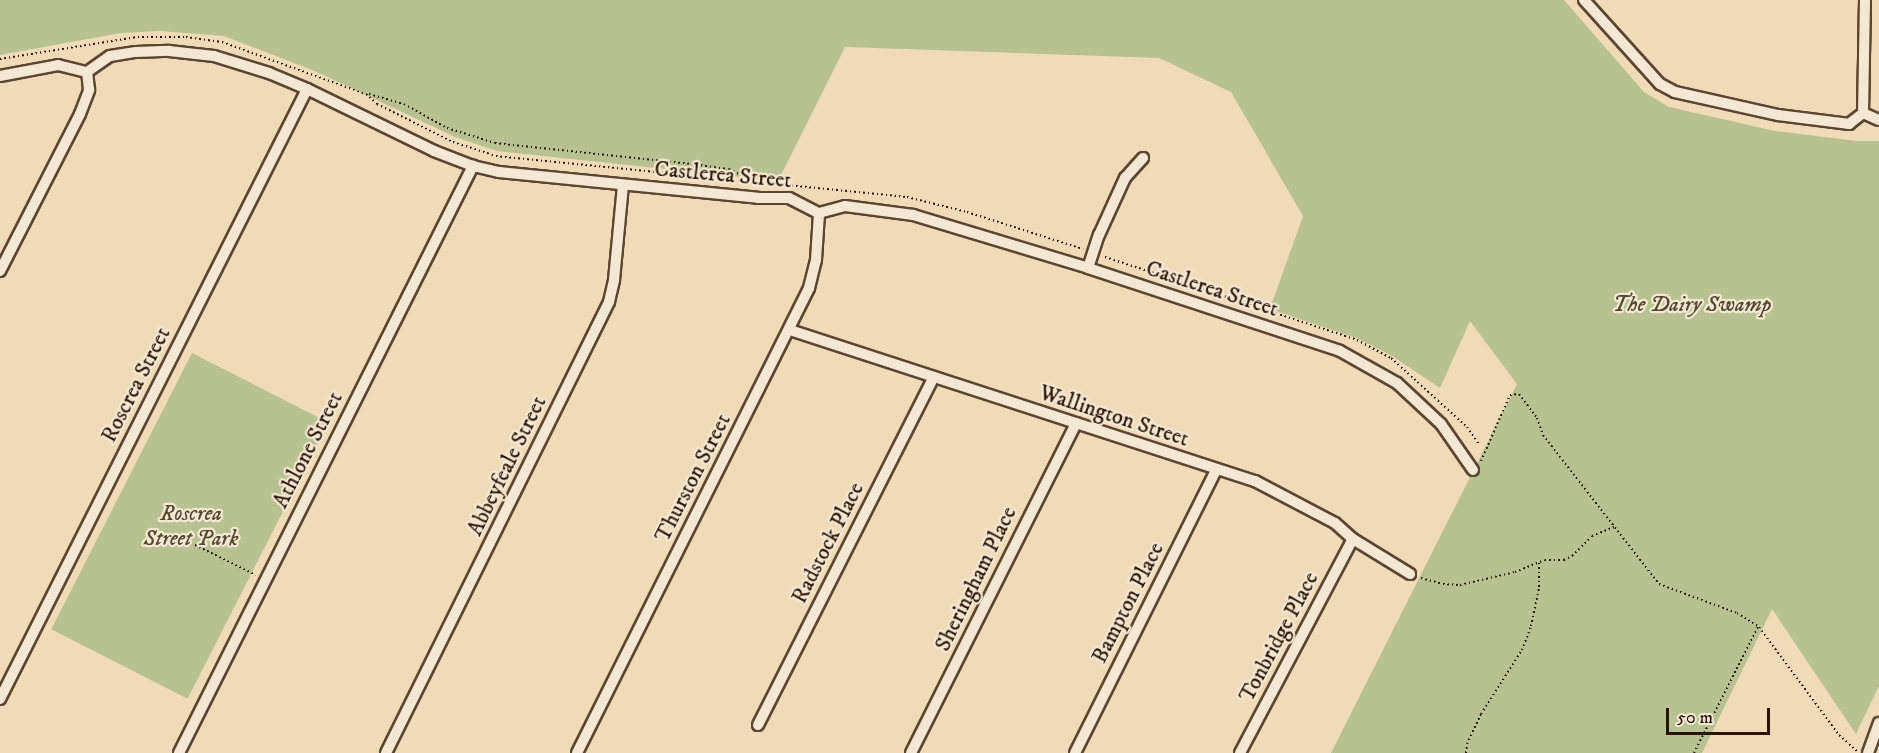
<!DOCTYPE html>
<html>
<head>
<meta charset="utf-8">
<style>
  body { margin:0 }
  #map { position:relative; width:1879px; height:753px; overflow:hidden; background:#f0dbb9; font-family:"IM FELL DW Pica",serif }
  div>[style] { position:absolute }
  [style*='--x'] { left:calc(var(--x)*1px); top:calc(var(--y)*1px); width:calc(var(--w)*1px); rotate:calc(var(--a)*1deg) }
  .green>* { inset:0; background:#b7c191; transform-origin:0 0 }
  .path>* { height:2px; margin-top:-1px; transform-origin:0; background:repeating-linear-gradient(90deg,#291404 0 1.5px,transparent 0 4.5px) }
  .roads { filter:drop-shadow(2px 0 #5b4631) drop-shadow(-2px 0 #5b4631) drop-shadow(0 2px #5b4631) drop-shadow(0 -2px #5b4631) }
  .street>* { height:10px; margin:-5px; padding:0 5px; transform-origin:5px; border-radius:5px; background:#f5e8d2 }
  span { translate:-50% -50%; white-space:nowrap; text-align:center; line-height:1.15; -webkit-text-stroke:4.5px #f5e8d2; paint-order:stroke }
  .street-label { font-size:22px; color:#291404 }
  .park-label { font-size:22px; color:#54482e; font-style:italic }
  .scale { position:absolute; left:1666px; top:708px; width:104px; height:27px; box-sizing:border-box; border:3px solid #291404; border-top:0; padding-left:8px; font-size:18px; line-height:21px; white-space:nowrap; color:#291404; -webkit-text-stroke:4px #f5e8d2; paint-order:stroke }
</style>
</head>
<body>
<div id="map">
  <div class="green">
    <i style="clip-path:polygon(0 0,1564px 0,1644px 92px,1669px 107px,1775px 131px,1857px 141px,1879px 141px,1879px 686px,1856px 734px,1772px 609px,1702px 753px,1331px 753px,1517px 384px,1470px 321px,1440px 388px,1392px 356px,1359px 339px,1270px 309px,1303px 216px,1231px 92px,1159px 58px,845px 47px,778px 181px,497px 151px,455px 137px,317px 72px,224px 36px,160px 31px,121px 33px,0 55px)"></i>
    <i style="left:192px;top:353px;width:153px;height:310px;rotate:27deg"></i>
  </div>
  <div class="path">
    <i style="--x:0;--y:59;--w:140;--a:-9.1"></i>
    <i style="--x:138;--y:37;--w:48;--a:0"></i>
    <i style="--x:186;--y:37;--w:36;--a:8"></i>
    <i style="--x:222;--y:42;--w:153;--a:19.9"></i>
    <i style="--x:366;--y:94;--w:15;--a:42"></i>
    <i style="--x:377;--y:104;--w:85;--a:26.6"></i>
    <i style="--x:453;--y:142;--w:45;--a:18"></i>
    <i style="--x:496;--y:156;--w:413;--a:5.7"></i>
    <i style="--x:907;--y:197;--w:62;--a:14"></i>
    <i style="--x:967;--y:212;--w:122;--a:17.7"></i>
    <i style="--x:369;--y:94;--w:36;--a:16"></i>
    <i style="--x:404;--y:104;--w:49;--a:29.2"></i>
    <i style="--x:447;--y:128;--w:50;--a:17.4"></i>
    <i style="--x:495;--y:143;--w:198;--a:6.1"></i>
    <i style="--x:692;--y:164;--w:37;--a:8"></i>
    <i style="--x:729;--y:169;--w:25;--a:27"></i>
    <i style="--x:1105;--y:257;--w:265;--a:18.2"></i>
    <i style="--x:1357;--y:340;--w:38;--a:28"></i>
    <i style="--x:1391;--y:358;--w:103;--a:42.2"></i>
    <i style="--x:1467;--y:427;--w:21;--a:55"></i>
    <i style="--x:1481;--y:461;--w:72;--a:-66.3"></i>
    <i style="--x:1510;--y:395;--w:9;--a:-6"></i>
    <i style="--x:1519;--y:394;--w:30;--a:53"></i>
    <i style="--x:1537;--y:418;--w:18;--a:71"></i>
    <i style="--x:1543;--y:435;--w:189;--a:52.1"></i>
    <i style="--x:1659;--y:584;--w:83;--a:20.4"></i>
    <i style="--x:1737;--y:613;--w:26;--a:32"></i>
    <i style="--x:1759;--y:627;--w:134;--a:53.5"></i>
    <i style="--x:1839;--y:735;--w:24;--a:42"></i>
    <i style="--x:183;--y:539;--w:81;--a:26.3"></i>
    <i style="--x:1421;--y:578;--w:23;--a:15"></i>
    <i style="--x:1443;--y:584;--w:17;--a:3"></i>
    <i style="--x:1460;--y:585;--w:57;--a:-13.3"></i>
    <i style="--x:1515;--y:572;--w:32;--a:-22"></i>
    <i style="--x:1545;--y:560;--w:19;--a:0"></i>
    <i style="--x:1564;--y:560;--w:9;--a:-27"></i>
    <i style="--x:1572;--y:556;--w:28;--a:-45"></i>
    <i style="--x:1592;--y:536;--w:24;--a:-22"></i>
    <i style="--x:1466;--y:753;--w:9;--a:-84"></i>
    <i style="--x:1467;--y:744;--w:33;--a:-65"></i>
    <i style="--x:1481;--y:714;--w:76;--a:-57.4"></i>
    <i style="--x:1522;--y:650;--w:26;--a:-69"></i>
    <i style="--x:1531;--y:626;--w:40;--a:-78"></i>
    <i style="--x:1539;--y:587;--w:24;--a:-90"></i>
    <i style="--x:1694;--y:753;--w:141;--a:-63.1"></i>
  </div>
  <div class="roads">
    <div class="street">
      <i style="--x:1584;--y:0;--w:113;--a:47.9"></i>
      <i style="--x:1660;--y:84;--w:17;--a:28"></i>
      <i style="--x:1675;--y:92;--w:106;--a:12.6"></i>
      <i style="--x:1778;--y:115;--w:72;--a:7.2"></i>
      <i style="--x:1849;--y:124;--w:18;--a:-38"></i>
      <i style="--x:1865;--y:0;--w:113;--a:91"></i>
      <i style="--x:1863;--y:113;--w:17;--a:24"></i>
      <i style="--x:0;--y:76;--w:59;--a:-10.7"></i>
      <i style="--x:58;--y:65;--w:30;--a:14"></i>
      <i style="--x:87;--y:72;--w:28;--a:-35"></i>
      <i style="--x:110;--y:56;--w:26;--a:-9"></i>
      <i style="--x:136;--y:52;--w:33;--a:-2"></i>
      <i style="--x:169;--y:51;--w:45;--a:6.3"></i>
      <i style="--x:214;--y:56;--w:58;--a:17.2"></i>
      <i style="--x:269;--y:73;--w:41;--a:22.8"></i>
      <i style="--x:307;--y:89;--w:141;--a:26"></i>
      <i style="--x:434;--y:151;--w:42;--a:21"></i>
      <i style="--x:473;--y:166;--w:27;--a:13"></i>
      <i style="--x:499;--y:172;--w:260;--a:5.7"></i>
      <i style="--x:758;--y:198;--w:31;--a:0"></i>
      <i style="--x:789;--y:198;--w:34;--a:27"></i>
      <i style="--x:819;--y:213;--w:27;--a:-15"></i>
      <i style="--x:845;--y:206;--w:69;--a:7.5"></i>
      <i style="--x:913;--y:215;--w:183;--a:16.8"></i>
      <i style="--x:1088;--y:268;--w:265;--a:18.2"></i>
      <i style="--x:1340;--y:351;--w:65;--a:29.3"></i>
      <i style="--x:1397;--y:383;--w:60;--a:43"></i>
      <i style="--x:1441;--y:424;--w:56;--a:55.2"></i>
      <i style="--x:1088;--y:268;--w:35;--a:-72"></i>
      <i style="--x:1099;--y:235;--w:63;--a:-65.5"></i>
      <i style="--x:1125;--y:178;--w:27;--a:-48"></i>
      <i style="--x:0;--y:271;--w:176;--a:-63"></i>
      <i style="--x:80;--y:114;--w:26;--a:-69"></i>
      <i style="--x:89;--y:90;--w:18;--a:-96"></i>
      <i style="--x:790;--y:330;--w:489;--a:18"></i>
      <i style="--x:1255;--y:481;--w:90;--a:27.7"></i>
      <i style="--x:1335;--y:523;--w:24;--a:42"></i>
      <i style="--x:1353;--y:539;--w:67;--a:31.6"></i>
      <i style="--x:0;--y:699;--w:683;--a:-63.28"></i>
      <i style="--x:758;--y:725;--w:389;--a:-63.2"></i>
      <i style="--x:179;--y:753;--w:657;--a:-63.4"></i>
      <i style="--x:386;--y:753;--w:503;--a:-63.69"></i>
      <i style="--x:609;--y:302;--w:23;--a:-77"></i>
      <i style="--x:614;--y:280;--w:95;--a:-84.6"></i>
      <i style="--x:577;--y:753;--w:520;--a:-63.48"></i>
      <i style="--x:809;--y:288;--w:29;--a:-76"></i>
      <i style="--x:816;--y:260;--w:47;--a:-86.3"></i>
      <i style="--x:911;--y:753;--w:369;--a:-63.4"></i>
      <i style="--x:1075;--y:753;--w:316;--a:-63.5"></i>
      <i style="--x:1240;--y:753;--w:242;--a:-62.2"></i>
      <i style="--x:1868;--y:753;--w:32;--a:-70"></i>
    </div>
  </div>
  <div class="street-label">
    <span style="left:723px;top:175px;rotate:5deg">Castlerea Street</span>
    <span style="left:1212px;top:289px;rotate:18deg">Castlerea Street</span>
    <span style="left:136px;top:385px;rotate:-63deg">Roscrea Street</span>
    <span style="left:1114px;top:416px;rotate:18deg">Wallington Street</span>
    <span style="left:308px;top:450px;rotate:-63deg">Athlone Street</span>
    <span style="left:507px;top:466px;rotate:-64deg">Abbeyfeale Street</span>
    <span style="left:693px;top:478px;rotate:-63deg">Thurston Street</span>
    <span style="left:828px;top:543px;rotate:-63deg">Radstock Place</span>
    <span style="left:976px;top:579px;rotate:-64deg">Sheringham Place</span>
    <span style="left:1128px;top:603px;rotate:-63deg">Bampton Place</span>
    <span style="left:1279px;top:637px;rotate:-62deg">Tonbridge Place</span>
  </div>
  <div class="park-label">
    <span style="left:1692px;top:305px">The Dairy Swamp</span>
    <span style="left:191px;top:526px">Roscrea<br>Street Park</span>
  </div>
  <div class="scale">50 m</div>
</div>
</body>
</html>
